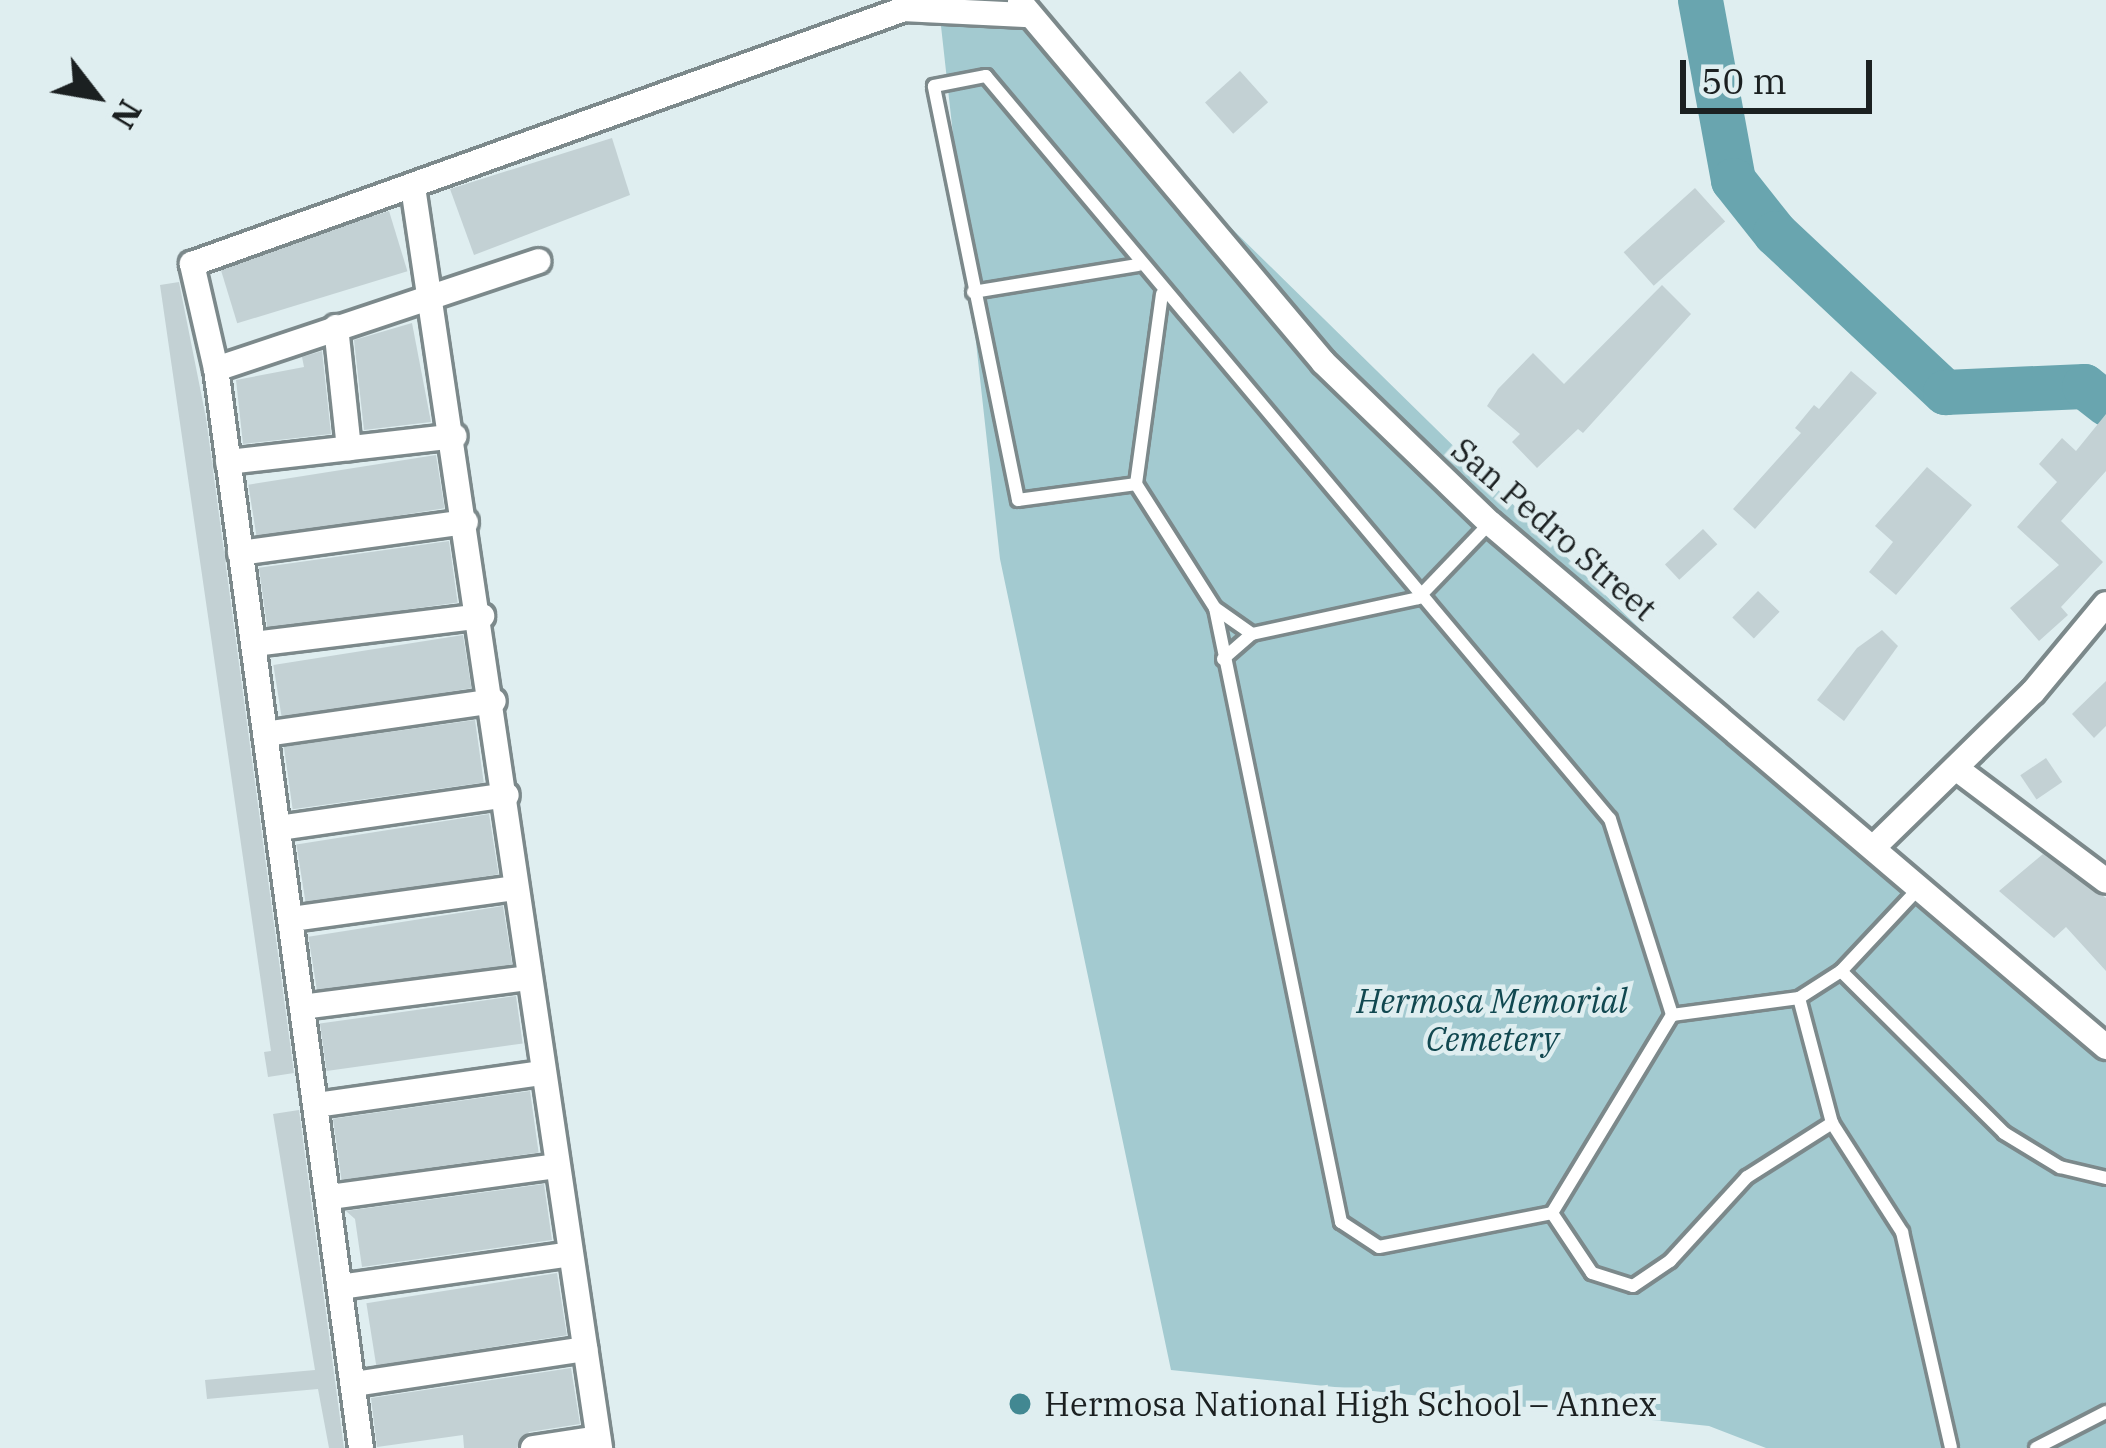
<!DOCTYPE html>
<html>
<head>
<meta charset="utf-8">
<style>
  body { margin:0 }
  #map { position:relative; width:2106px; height:1448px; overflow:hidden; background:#dfeef0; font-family:"IBM Plex Serif",serif }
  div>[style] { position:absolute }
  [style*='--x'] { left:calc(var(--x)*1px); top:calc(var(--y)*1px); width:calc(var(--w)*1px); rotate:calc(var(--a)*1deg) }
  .green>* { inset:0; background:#a3cad0 }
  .river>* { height:45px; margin:-22.5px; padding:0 22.5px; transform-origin:22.5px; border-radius:22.5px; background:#69a5af }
  .building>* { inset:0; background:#c3d1d4; transform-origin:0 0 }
  .roads { filter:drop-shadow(3px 0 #7c898b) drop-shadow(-3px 0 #7c898b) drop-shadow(0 3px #7c898b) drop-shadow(0 -3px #7c898b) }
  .lane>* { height:12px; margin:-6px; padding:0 6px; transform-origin:6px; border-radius:6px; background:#fff }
  .street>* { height:24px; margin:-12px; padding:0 12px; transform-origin:12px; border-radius:12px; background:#fff }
  .dots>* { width:33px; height:33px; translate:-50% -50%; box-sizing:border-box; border:6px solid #dfeef0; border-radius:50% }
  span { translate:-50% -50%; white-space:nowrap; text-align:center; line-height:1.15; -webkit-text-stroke:9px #dfeef0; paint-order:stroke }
  .street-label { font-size:33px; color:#1b2021 }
  .park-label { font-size:33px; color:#114850; font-style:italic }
  .poi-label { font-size:33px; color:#1b2021 }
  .left { translate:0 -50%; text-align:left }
  .north { position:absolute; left:36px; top:36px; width:120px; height:120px; -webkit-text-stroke:9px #dfeef0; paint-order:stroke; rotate:121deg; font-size:33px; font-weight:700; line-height:48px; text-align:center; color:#1b2021 }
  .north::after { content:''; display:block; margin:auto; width:42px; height:54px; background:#1b2021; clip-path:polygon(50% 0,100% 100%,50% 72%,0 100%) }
  .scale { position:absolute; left:1680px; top:60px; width:192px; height:54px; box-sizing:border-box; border:6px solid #1b2021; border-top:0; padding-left:15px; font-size:36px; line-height:42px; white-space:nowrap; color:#1b2021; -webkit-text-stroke:9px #dfeef0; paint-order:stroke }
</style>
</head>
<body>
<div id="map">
  <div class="green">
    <i style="clip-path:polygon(1015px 16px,1849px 834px,2106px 1057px,2106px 1448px,1766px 1448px,1709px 1426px,1171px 1370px,1000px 559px,940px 17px)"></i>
  </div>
  <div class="river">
    <i style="--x:1700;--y:0;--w:183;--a:79.6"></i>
    <i style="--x:1733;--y:180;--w:68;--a:51.6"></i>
    <i style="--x:1775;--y:233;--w:233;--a:43.1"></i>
    <i style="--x:1945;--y:392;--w:139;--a:-2.5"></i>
    <i style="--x:2084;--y:386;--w:28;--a:38"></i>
  </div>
  <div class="building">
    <i style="left:1240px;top:71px;width:42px;height:47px;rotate:48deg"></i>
    <i style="clip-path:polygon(612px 138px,630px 195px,474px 255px,450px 189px)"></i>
    <i style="left:1695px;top:188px;width:45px;height:96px;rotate:48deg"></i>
    <i style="left:389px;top:211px;width:63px;height:178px;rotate:73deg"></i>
    <i style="clip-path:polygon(179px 282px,206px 418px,294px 1073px,268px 1077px,264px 1052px,271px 1051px,160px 285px)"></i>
    <i style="clip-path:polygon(1662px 285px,1691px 314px,1583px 433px,1578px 429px,1537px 468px,1512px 442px,1520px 434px,1487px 406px,1498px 389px,1533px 353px,1564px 384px)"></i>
    <i style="clip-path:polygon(412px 323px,431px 422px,364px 430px,354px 340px)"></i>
    <i style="clip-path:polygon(322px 351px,331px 434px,243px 444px,236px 380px,304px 367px,302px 357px)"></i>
    <i style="clip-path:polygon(1851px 371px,1877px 393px,1755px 529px,1733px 509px,1801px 433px,1795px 428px,1814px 405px,1819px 409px)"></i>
    <i style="clip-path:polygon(2106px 414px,2106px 471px,2061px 521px,2103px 562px,2061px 607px,2068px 615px,2039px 641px,2010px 608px,2059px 565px,2017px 527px,2057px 482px,2039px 464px,2062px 438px,2076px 451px)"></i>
    <i style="left:436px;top:455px;width:54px;height:190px;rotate:81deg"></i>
    <i style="clip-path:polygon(1927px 467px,1972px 505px,1896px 595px,1869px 572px,1893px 542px,1875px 526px)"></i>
    <i style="left:1703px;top:529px;width:21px;height:52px;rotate:47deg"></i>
    <i style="left:449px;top:541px;width:62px;height:192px;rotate:82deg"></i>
    <i style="left:1758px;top:591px;width:30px;height:37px;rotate:44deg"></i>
    <i style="clip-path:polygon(1882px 630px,1898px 646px,1844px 721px,1817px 700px,1857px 648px)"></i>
    <i style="left:463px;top:635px;width:54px;height:192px;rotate:81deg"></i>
    <i style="clip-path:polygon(2106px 681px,2106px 726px,2094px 738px,2072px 714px)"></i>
    <i style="left:475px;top:720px;width:63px;height:193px;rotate:82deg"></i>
    <i style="left:2046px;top:758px;width:29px;height:31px;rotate:56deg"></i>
    <i style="left:489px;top:814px;width:61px;height:195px;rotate:81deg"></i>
    <i style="clip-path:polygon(2043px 854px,2106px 898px,2106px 971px,2066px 927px,2054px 938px,1999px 891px)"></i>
    <i style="left:503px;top:906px;width:59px;height:197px;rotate:81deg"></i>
    <i style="left:516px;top:996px;width:48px;height:198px;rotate:82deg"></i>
    <i style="left:530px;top:1091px;width:62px;height:199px;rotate:82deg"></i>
    <i style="clip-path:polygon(299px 1110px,344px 1448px,329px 1448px,318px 1389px,207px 1399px,205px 1380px,315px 1370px,273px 1114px)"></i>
    <i style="clip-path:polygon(544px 1184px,552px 1240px,362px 1267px,355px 1219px,346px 1211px)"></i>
    <i style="left:557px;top:1273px;width:63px;height:193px;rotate:81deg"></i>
    <i style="clip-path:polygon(571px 1368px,580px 1424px,529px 1432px,517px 1448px,464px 1448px,463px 1435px,377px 1447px,371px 1398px)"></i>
  </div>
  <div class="roads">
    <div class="lane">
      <i style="--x:973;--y:292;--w:167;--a:-9.3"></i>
      <i style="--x:1162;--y:294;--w:192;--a:97.8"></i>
      <i style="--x:1136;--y:484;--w:147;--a:57.5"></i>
      <i style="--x:1215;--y:608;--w:45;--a:35.1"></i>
      <i style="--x:1252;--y:634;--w:170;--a:-12.2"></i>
      <i style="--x:1418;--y:598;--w:104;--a:-46.2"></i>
      <i style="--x:1136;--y:484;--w:119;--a:172.3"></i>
      <i style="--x:1018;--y:500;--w:422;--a:-101.5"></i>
      <i style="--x:934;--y:86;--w:53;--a:-10.9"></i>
      <i style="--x:986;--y:76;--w:970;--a:49.98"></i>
      <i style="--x:1610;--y:819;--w:206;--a:72.4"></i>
      <i style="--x:1215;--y:608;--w:627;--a:78.4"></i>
      <i style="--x:1341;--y:1222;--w:45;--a:33.3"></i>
      <i style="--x:1379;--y:1247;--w:176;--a:-11.1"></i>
      <i style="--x:1552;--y:1213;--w:232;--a:-58.8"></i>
      <i style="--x:1672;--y:1015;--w:128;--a:-7.6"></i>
      <i style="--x:1799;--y:998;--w:50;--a:-32.7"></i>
      <i style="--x:1223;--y:659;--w:38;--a:-41"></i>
      <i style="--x:1920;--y:887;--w:115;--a:133.2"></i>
      <i style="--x:1841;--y:971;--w:230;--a:44.8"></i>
      <i style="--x:2004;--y:1133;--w:66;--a:31.3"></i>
      <i style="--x:2060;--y:1167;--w:47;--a:13.4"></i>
      <i style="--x:1799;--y:998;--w:129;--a:75.2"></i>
      <i style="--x:1832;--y:1123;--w:130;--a:57.3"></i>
      <i style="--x:1902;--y:1232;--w:221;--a:77.2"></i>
      <i style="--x:1552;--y:1213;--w:72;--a:56.3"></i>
      <i style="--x:1592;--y:1273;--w:43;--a:17.6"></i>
      <i style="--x:1633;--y:1286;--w:45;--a:-34"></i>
      <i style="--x:1670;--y:1261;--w:114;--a:-47.5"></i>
      <i style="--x:1747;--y:1177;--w:101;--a:-32.4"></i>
      <i style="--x:2036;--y:1448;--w:79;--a:-27.2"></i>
    </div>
    <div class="street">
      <i style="--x:1020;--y:2;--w:471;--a:49.9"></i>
      <i style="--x:1323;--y:362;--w:232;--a:44"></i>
      <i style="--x:1490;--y:523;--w:809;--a:40.39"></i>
      <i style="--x:413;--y:187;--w:1275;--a:81.56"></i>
      <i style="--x:336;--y:327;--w:122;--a:83.9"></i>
      <i style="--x:216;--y:369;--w:340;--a:-18.5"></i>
      <i style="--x:228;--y:462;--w:228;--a:-6.5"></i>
      <i style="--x:240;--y:553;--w:228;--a:-7.8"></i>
      <i style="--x:254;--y:644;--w:230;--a:-7"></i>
      <i style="--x:265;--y:734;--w:231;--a:-8.2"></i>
      <i style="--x:1957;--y:769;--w:186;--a:36.9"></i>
      <i style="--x:279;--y:828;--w:230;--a:-8.2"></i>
      <i style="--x:1874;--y:847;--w:222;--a:-44.3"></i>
      <i style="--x:2033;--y:692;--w:114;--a:-50.3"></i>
      <i style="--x:292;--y:919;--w:226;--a:-7.9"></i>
      <i style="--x:302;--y:1007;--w:229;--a:-7.3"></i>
      <i style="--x:317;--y:1105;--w:228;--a:-8.1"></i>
      <i style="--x:330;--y:1197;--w:228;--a:-7.8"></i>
      <i style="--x:340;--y:1287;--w:233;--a:-8.1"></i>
      <i style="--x:354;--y:1384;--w:234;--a:-8.6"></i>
      <i style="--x:361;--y:1448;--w:1089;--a:-97.65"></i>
      <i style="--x:216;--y:369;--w:108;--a:-102.9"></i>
      <i style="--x:192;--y:264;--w:756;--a:-19.7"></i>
      <i style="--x:904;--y:9;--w:124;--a:2.8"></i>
      <i style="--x:533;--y:1448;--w:66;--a:-8.7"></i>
    </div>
  </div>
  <div class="dots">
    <i style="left:1020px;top:1404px;background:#428892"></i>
  </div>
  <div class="street-label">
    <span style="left:1554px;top:529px;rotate:41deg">San Pedro Street</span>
  </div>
  <div class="park-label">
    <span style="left:1492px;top:1020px">Hermosa Memorial<br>Cemetery</span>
  </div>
  <div class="poi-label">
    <span class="left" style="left:1044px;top:1404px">Hermosa National High School – Annex</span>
  </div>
  <div class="north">N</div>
  <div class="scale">50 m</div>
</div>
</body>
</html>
